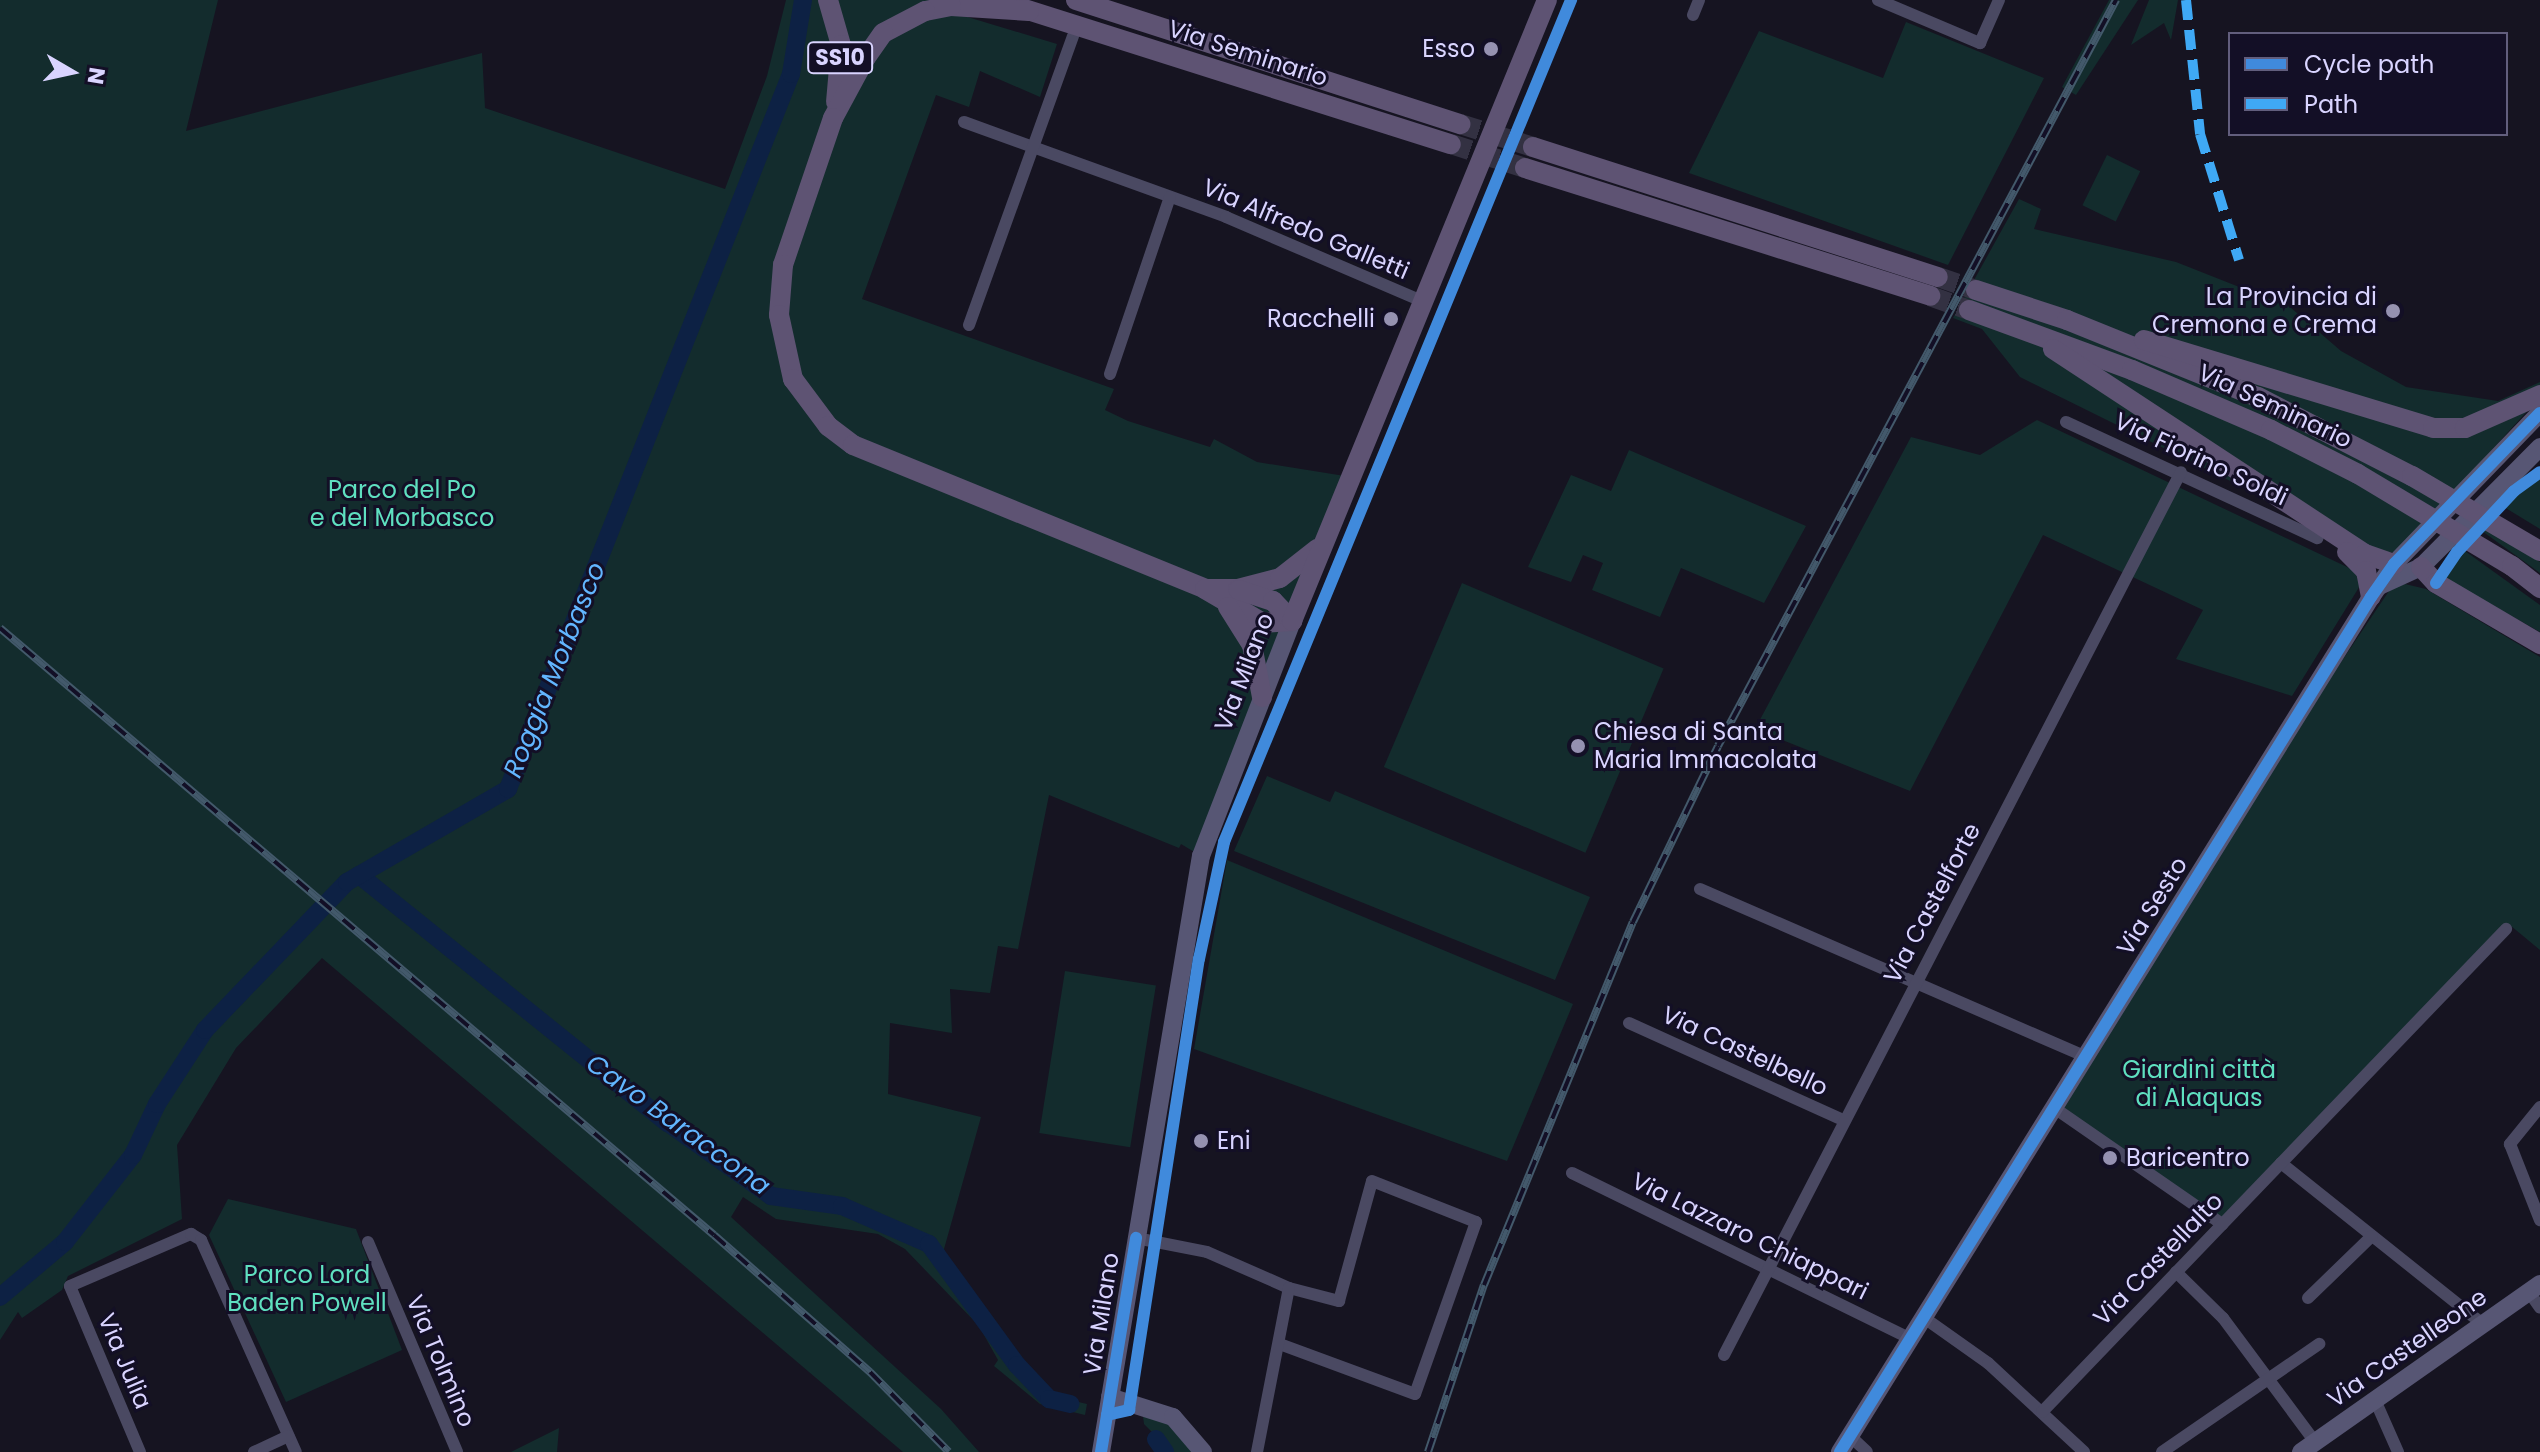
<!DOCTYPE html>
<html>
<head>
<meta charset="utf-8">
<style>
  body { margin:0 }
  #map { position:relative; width:2540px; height:1452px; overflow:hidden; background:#161421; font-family:Poppins,sans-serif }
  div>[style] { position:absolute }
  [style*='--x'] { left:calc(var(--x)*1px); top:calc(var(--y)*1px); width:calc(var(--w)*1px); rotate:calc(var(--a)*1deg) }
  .green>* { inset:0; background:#132c2d; transform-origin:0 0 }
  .canal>* { height:18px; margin:-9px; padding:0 9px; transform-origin:9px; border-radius:9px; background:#0d2144 }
  .primary-tunnel>* { height:20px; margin-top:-10px; transform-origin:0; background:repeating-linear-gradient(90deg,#333142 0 20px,transparent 0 30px) }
  .street>* { height:12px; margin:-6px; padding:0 6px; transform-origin:6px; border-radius:6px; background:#4a4962 }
  .secondary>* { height:18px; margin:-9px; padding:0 9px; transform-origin:9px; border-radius:9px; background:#575674 }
  .primary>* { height:20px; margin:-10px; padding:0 10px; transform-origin:10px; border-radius:10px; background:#5e5373 }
  .rail>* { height:8px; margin-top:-4px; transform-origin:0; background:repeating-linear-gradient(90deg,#130f26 0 15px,#43596b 0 30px); box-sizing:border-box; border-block:2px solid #43596b }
  .quiet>* { height:10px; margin-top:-5px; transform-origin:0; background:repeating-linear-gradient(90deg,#3fa9f5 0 20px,transparent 0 30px) }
  .cycleway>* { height:12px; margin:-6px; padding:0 6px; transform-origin:6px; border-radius:6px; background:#408adc }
  .dots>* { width:22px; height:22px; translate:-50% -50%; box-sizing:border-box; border:4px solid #130f26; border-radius:50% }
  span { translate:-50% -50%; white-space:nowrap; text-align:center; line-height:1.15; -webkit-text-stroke:6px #130f26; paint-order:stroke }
  .shield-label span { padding:2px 6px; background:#130f26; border:2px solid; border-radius:6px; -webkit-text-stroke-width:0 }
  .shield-label { font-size:22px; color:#d9d4ff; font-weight:700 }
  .poi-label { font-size:24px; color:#d9d4ff }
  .right { translate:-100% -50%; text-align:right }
  .left { translate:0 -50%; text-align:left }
  .street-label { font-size:24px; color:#d9d4ff }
  .park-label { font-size:24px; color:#5fe0c0 }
  .water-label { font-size:26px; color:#62b6ff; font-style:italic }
  .legend { position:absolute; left:2228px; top:32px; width:280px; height:104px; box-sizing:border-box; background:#130f26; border:2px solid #625e7d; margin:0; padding:10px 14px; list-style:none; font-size:24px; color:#d9d4ff }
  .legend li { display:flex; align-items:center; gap:16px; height:40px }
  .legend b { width:40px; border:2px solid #625e7d }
  .north { position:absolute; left:32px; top:32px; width:80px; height:80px; -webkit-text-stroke:6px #130f26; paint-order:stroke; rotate:99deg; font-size:22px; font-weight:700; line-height:32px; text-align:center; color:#d9d4ff }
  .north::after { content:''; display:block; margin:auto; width:28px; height:36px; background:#d9d4ff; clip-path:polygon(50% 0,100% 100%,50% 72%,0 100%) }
</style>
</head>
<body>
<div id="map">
  <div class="green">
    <i style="clip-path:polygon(0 0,218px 0,186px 131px,482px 53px,485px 108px,725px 189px,767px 76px,786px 0,958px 0,961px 15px,1057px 44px,1040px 97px,980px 71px,969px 107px,936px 95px,862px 299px,1114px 389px,1105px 410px,1128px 421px,1210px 447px,1214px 439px,1257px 462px,1351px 477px,1201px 856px,1181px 844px,1179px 848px,1049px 795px,1018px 949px,998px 946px,990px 993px,950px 989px,952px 1033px,890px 1023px,888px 1094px,981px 1117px,944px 1249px,952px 1271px,1048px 1395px,1087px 1404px,1085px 1415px,1040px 1404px,994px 1366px,998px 1360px,979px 1326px,905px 1249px,878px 1234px,776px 1219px,743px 1197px,731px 1217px,941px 1409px,979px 1452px,903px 1452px,322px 958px,236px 1048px,177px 1145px,182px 1219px,68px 1276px,62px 1290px,22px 1318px,18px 1312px,0 1340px)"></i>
    <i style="clip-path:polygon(2109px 0,2138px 0,2076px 95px,2062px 87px)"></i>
    <i style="clip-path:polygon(2149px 0,2178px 0,2171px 40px,2164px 23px,2131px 45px)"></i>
    <i style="clip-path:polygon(1906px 22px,2044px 78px,1948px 265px,1689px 173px,1759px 31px,1883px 78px)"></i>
    <i style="left:2107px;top:155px;width:37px;height:56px;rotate:26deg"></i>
    <i style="clip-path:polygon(2019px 199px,2041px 209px,2034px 229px,2176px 262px,2290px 307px,2341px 351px,2406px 387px,2498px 401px,2540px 382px,2540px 397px,2399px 552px,2376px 553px,2020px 377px,1982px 329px,1953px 318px)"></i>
    <i style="clip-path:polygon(2037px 420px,2366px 576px,2292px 696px,2176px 659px,2203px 610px,2043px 535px,1910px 791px,1755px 729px,1911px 437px,1980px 455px)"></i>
    <i style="clip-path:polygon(1629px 450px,1806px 526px,1764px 603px,1681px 568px,1660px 617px,1592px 590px,1603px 563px,1583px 555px,1571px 582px,1528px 567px,1571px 475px,1611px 491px)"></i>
    <i style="clip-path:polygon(2540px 473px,2540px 529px,2504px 507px)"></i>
    <i style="clip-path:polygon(2486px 528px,2540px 562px,2540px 573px,2482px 531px)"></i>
    <i style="clip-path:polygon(2465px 551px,2540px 605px,2540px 632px,2444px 578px)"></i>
    <i style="left:1462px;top:583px;width:219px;height:200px;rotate:23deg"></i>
    <i style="clip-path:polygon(2405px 584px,2426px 589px,2540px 657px,2540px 950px,2511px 926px,2222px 1222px,2057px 1106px,2167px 920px,2391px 588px)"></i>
    <i style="clip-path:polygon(1267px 776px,1330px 802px,1335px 791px,1590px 897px,1555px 980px,1234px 851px)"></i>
    <i style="clip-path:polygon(1227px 860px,1573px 1004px,1507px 1161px,1194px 1049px)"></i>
    <i style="left:1065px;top:971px;width:92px;height:164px;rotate:9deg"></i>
    <i style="clip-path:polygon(228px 1199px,356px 1229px,402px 1350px,286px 1402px,209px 1235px)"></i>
    <i style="clip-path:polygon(1142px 1409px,1171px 1423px,1196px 1452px,1172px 1452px,1144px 1424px)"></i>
    <i style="clip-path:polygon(559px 1428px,557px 1452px,511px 1452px)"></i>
  </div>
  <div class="canal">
    <i style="--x:359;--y:875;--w:396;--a:38.8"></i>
    <i style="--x:668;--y:1123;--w:126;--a:35.3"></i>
    <i style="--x:771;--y:1196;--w:72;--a:8"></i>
    <i style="--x:842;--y:1206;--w:95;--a:23.6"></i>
    <i style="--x:929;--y:1244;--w:150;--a:54"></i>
    <i style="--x:1017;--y:1365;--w:47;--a:46.7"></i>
    <i style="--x:1049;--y:1399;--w:22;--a:13"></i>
    <i style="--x:0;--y:1297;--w:85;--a:-40.2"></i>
    <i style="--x:65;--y:1242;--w:110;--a:-52"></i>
    <i style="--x:133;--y:1155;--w:56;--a:-64.8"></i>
    <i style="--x:157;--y:1104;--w:88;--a:-57"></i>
    <i style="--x:205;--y:1030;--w:205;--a:-46.2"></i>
    <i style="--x:347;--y:882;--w:186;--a:-30"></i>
    <i style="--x:508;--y:789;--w:769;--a:-68.41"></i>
    <i style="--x:791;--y:74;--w:75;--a:-80.8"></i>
    <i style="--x:1156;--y:1439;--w:16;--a:55"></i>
  </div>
  <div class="primary-tunnel">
    <i style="--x:1460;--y:124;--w:77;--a:17.5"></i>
    <i style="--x:1451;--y:144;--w:78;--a:18"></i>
    <i style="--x:1938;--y:277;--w:40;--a:18.9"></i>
    <i style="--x:1930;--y:296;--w:41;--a:19.7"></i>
  </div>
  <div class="street">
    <i style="--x:1878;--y:0;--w:111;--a:22.9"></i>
    <i style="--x:1980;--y:43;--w:47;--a:-66.2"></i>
    <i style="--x:1693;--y:15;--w:16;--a:-68"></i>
    <i style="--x:964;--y:122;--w:279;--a:19.9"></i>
    <i style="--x:1226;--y:217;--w:215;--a:23.2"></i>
    <i style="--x:969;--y:325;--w:307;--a:-70.2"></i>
    <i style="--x:1110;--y:374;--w:187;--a:-71.3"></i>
    <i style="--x:2066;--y:422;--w:277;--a:24.8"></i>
    <i style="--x:1700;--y:889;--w:419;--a:23.5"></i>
    <i style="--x:1629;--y:1023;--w:235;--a:24.4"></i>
    <i style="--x:2053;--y:1107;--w:206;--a:34.7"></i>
    <i style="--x:2540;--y:1107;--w:48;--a:129"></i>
    <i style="--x:2510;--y:1144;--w:82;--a:68.5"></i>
    <i style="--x:2281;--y:1163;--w:258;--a:38.6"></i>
    <i style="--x:1572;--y:1173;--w:375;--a:26.1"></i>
    <i style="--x:1136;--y:1238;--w:72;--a:11.2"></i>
    <i style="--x:1207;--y:1252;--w:90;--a:23.7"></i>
    <i style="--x:1289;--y:1288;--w:52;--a:14.6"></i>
    <i style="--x:1339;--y:1301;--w:124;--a:-74.6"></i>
    <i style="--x:1372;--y:1181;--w:112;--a:21.5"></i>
    <i style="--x:1476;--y:1222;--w:182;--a:109.5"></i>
    <i style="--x:1415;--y:1394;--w:144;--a:-159.7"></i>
    <i style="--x:368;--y:1242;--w:228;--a:67"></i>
    <i style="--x:2176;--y:1272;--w:66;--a:44.4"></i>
    <i style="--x:2223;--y:1318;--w:154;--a:53.4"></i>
    <i style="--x:2529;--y:1292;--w:19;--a:55"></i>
    <i style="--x:2308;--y:1298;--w:89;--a:-44.1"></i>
    <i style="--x:1923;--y:1317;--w:80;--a:35.3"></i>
    <i style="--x:1988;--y:1363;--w:131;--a:42.8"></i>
    <i style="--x:1724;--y:1355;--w:994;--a:-62.64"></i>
    <i style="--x:2375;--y:1400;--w:57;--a:66.1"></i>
    <i style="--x:2042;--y:1412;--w:670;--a:-46.15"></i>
    <i style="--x:1850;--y:1436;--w:23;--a:43"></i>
    <i style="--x:140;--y:1452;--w:180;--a:-112.9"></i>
    <i style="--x:70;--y:1286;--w:132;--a:-23.3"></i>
    <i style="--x:191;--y:1234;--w:12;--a:31"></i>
    <i style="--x:201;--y:1240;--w:232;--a:65.9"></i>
    <i style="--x:254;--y:1452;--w:38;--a:-25"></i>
    <i style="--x:1257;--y:1452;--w:167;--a:-79"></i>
    <i style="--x:2162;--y:1452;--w:191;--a:-34.5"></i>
  </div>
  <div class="secondary">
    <i style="--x:2377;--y:587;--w:48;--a:-24.4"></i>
    <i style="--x:2421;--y:567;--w:169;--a:-45.2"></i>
    <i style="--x:1110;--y:1397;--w:66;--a:17.6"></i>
    <i style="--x:1173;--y:1417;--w:46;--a:49.4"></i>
    <i style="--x:1101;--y:1452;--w:604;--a:-80.48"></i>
    <i style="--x:1201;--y:856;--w:252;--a:-68.8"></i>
    <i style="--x:1840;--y:1452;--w:1006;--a:-58.16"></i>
    <i style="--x:2371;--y:597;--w:40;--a:-55.1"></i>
    <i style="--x:2394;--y:564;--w:210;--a:-46"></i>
    <i style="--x:2301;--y:1452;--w:292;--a:-35.1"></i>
  </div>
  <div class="primary">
    <i style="--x:828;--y:0;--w:47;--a:73.9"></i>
    <i style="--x:841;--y:45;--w:57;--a:95"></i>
    <i style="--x:1076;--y:0;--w:404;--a:17.9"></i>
    <i style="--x:1018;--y:7;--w:454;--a:17.6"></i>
    <i style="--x:1029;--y:11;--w:78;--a:-176.3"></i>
    <i style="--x:951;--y:6;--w:26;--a:169"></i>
    <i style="--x:925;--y:11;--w:47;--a:152.4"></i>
    <i style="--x:883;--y:33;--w:29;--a:125"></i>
    <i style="--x:866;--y:57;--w:69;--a:118.4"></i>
    <i style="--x:833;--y:118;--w:155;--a:108.8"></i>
    <i style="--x:783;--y:265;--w:50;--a:94.6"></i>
    <i style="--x:779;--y:315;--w:66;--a:77.7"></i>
    <i style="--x:793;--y:379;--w:59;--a:53.3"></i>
    <i style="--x:828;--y:426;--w:31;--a:37"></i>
    <i style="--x:853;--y:445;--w:380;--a:22.2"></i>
    <i style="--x:1205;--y:589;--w:67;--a:30.4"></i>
    <i style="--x:1263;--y:623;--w:29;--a:-4"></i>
    <i style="--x:1533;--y:147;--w:425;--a:17.8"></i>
    <i style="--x:1525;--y:168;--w:425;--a:17.5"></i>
    <i style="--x:1976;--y:290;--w:96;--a:18.2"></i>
    <i style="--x:2067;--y:320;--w:206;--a:22"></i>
    <i style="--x:2258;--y:397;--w:173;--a:27.2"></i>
    <i style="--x:2412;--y:476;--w:148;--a:30.4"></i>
    <i style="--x:1969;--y:310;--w:174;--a:20.2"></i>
    <i style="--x:2132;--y:370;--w:151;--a:23.3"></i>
    <i style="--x:2271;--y:430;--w:97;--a:26.8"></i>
    <i style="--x:2358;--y:474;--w:179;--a:30.9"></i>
    <i style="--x:2512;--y:566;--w:36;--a:38"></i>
    <i style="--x:2144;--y:340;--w:302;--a:16.9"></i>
    <i style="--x:2433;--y:428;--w:32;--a:0"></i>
    <i style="--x:2465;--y:428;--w:82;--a:-23.7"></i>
    <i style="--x:2053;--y:349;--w:373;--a:33.3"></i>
    <i style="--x:2365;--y:554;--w:31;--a:19"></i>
    <i style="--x:2347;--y:552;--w:27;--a:45"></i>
    <i style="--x:2366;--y:571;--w:26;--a:79"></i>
    <i style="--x:2421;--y:567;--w:22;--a:47"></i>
    <i style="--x:2436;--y:583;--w:121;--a:30.4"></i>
    <i style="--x:1205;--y:589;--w:33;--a:0"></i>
    <i style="--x:1238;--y:589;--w:43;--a:-14.7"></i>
    <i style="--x:1280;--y:578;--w:47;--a:-38.1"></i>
    <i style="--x:1239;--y:590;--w:36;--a:18"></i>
    <i style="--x:1273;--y:601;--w:28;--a:46"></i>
    <i style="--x:1228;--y:607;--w:45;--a:57.7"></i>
    <i style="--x:1252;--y:645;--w:53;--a:79.1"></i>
    <i style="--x:1292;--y:621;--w:671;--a:-67.68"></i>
  </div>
  <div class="rail">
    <i style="--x:0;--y:628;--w:937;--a:40.37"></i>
    <i style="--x:714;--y:1235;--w:208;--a:41.3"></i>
    <i style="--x:870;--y:1372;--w:112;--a:45.4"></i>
    <i style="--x:1428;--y:1452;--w:176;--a:-71.5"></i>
    <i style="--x:1484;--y:1285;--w:392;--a:-67.7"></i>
    <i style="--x:1633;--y:922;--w:195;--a:-64.2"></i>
    <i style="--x:1718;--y:746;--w:846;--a:-61.92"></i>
  </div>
  <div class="quiet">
    <i style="--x:2186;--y:0;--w:135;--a:84"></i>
    <i style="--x:2200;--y:134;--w:132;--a:72.8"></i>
  </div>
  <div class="cycleway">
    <i style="--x:2436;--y:583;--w:37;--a:-56"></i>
    <i style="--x:2457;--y:552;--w:83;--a:-46.9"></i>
    <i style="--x:2514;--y:491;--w:32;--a:-36"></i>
    <i style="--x:1107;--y:1415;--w:23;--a:-13"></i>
    <i style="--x:1129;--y:1410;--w:456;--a:-81.2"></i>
    <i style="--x:1199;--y:959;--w:120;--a:-77.9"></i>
    <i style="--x:1224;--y:842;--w:911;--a:-67.6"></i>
    <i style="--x:1101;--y:1452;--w:217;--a:-80.7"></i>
    <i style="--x:1840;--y:1452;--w:1006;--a:-58.16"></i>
    <i style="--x:2371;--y:597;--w:40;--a:-55.1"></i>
    <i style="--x:2394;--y:564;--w:210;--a:-46"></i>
  </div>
  <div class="dots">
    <i style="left:1491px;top:49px;background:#9591b1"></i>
    <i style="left:2393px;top:311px;background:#9591b1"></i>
    <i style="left:1391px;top:319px;background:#9591b1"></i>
    <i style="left:1578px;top:746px;background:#9591b1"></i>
    <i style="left:1201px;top:1141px;background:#9591b1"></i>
    <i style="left:2110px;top:1158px;background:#9591b1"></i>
  </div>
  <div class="shield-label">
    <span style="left:840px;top:58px">SS10</span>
  </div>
  <div class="poi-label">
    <span class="right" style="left:1475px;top:49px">Esso</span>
    <span class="right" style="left:2377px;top:311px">La Provincia di<br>Cremona e Crema</span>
    <span class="right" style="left:1375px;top:319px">Racchelli</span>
    <span class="left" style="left:1594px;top:746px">Chiesa di Santa<br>Maria Immacolata</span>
    <span class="left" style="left:1217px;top:1141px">Eni</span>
    <span class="left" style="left:2126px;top:1158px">Baricentro</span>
  </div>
  <div class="street-label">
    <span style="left:1248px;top:53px;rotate:18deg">Via Seminario</span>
    <span style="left:1306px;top:229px;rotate:23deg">Via Alfredo Galletti</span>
    <span style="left:2275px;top:406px;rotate:25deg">Via Seminario</span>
    <span style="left:2201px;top:459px;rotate:25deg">Via Fiorino Soldi</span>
    <span style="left:1244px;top:672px;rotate:-69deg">Via Milano</span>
    <span style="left:1932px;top:903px;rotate:-62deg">Via Castelforte</span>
    <span style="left:2152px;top:906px;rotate:-58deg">Via Sesto</span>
    <span style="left:1745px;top:1051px;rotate:25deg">Via Castelbello</span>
    <span style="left:1750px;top:1236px;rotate:26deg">Via Lazzaro Chiappari</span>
    <span style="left:2158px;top:1259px;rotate:-46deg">Via Castellalto</span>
    <span style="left:1101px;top:1314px;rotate:-81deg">Via Milano</span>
    <span style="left:2407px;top:1348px;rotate:-35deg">Via Castelleone</span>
    <span style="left:125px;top:1361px;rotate:67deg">Via Julia</span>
    <span style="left:441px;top:1361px;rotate:67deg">Via Tolmino</span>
  </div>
  <div class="park-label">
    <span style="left:402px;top:504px">Parco del Po<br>e del Morbasco</span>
    <span style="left:2199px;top:1084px">Giardini città<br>di Alaquas</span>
    <span style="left:307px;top:1289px">Parco Lord<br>Baden Powell</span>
  </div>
  <div class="water-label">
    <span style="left:555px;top:670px;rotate:-68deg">Roggia Morbasco</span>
    <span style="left:678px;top:1125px;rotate:36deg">Cavo Baraccona</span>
  </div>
  <ul class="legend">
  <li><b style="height:10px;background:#408adc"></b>Cycle path</li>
  <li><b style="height:10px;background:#3fa9f5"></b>Path</li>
  </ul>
  <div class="north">N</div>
</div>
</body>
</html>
